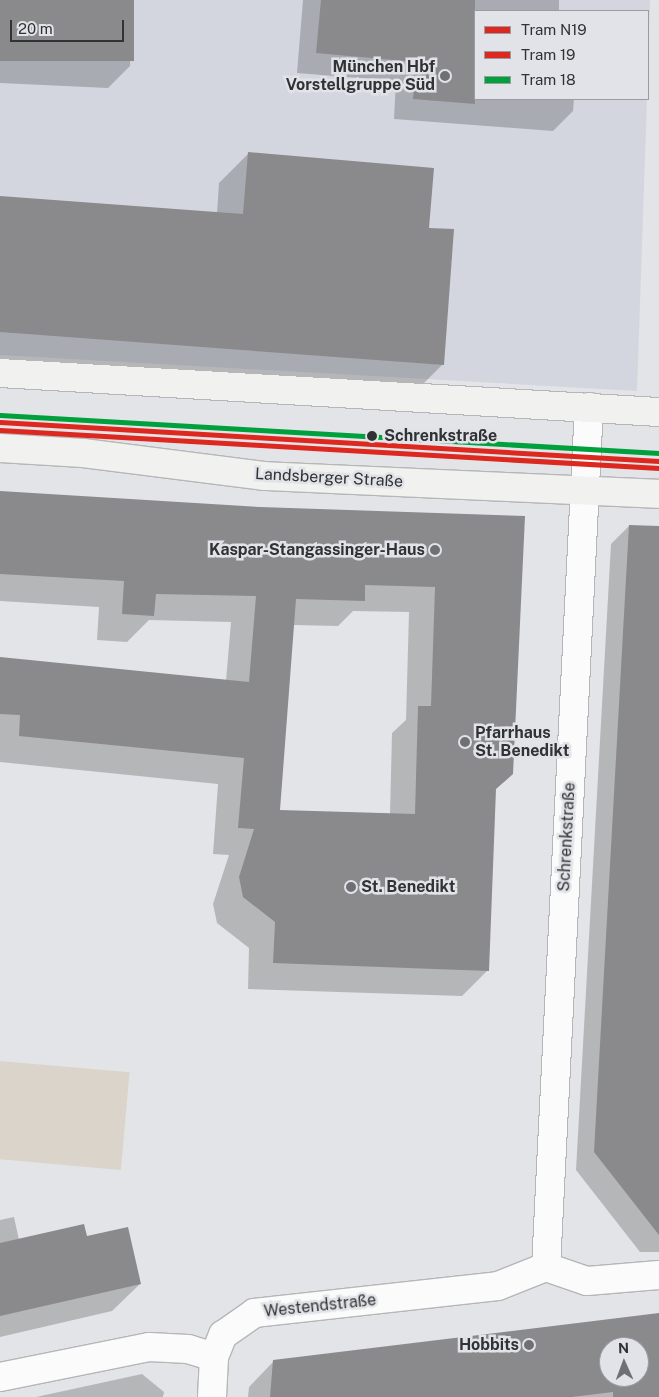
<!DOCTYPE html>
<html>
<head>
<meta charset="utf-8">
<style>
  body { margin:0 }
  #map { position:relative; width:659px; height:1397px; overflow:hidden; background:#e3e4e7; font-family:"Public Sans",sans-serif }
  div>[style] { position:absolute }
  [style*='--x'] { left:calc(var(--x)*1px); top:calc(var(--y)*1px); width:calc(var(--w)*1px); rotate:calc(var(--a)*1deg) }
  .built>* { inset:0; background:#d3d6de }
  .green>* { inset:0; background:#dad4ca; transform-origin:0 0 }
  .shadow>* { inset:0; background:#0003 }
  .building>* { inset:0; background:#8a8a8c; transform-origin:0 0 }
  .roads { filter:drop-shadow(1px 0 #b6b6b8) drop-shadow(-1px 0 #b6b6b8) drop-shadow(0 1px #b6b6b8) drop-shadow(0 -1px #b6b6b8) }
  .minor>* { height:28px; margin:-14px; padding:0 14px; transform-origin:14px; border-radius:14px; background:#fbfbfb }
  .secondary>* { height:28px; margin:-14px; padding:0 14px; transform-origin:14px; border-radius:14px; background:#f1f1ef }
  .tram-1>* { height:5px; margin:-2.5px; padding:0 2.5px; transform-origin:2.5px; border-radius:2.5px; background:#dc281e }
  .tram-2>* { height:5px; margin:-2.5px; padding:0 2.5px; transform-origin:2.5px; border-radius:2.5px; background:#dc281e }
  .tram-3>* { height:5px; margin:-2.5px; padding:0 2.5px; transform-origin:2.5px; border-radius:2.5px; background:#00a03c }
  .dots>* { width:14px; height:14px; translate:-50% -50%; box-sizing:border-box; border:2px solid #e2e3e8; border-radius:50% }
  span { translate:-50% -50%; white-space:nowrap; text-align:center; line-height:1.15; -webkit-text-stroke:5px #e2e3e8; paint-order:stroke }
  .poi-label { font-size:16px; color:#313234; font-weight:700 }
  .right { translate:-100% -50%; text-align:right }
  .left { translate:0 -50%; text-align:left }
  .stop-label { font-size:16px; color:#313234; font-weight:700 }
  .street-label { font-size:16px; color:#313234 }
  .legend { position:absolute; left:474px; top:10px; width:175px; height:90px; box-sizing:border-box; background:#e2e3e8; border:1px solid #9b9ca0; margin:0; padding:6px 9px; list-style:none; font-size:15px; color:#313234 }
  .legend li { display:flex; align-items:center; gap:10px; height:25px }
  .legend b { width:25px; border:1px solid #9b9ca0 }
  .north { position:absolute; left:599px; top:1337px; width:50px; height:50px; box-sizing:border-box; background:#e2e3e8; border:1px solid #9b9ca0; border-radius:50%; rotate:358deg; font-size:14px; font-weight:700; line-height:20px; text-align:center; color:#313234 }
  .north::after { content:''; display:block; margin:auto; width:18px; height:22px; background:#6f7073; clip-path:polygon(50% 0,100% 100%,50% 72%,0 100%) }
  .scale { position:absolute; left:10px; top:20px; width:114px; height:22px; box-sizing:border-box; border:2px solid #313234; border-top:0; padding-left:6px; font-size:15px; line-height:18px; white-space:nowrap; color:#313234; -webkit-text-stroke:4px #e2e3e8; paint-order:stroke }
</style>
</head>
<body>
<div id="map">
  <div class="built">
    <i style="clip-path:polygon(0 0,650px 0,648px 65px,648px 11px,475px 11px,475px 99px,647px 99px,637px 391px,0 355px)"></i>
  </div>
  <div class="green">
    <i style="left:0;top:1061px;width:130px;height:98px;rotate:5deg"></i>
  </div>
  <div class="shadow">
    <i style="clip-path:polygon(0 0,133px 0,130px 66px,108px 88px,0 83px)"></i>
    <i style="clip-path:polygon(303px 0,559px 0,559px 11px,475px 11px,475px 99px,574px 99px,573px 111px,553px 131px,394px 119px,396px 81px,297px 73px)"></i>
    <i style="clip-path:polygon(249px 153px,428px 229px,443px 364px,413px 394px,0 363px,0 197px,217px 213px,219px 183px)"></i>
    <i style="clip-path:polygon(evenodd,0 493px,260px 508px,523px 517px,494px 791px,488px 970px,462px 996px,248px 989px,249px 948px,217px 923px,213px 904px,229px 855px,213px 854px,218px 784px,0 762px,0 659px,226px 681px,231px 622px,149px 620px,127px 642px,97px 640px,99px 607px,0 601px,0 493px,353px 611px,409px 612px,406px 720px,392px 733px,390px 814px,279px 811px,293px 625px,338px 626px,353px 611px)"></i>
    <i style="clip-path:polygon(629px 526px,659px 528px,659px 1252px,640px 1252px,576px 1170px,611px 544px)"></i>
    <i style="clip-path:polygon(14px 1217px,19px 1240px,86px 1237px,140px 1284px,112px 1311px,0 1337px,0 1220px)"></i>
    <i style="clip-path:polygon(evenodd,659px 1314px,659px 1397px,248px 1397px,249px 1387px,274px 1361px,659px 1314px,609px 1347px,639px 1347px,639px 1377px,609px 1377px,609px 1347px)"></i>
    <i style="clip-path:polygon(142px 1374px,164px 1392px,163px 1397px,36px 1397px)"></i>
  </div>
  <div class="building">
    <i style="left:0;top:0;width:134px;height:61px"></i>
    <i style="clip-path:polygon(321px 0,475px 0,475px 104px,413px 99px,416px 62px,316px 53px)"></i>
    <i style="clip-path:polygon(248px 152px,434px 168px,429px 228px,454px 229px,444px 365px,0 332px,0 196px,243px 214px)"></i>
    <i style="clip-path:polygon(evenodd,0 491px,260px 507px,525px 516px,513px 774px,496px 789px,489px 971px,273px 963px,275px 922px,243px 897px,239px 877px,254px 829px,238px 828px,244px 758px,19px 736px,20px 715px,0 714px,0 657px,249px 682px,256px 596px,156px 594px,154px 616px,122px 614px,124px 581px,0 574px,0 491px,365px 585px,435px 587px,431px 706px,418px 706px,415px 814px,280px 810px,296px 599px,365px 601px,365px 585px)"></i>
    <i style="clip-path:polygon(629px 525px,659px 526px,659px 1235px,594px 1152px)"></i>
    <i style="clip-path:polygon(84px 1224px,87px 1236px,128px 1227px,141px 1284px,0 1316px,0 1243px)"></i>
    <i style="clip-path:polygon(evenodd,659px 1313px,659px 1397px,613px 1397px,613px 1392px,572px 1397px,270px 1397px,273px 1360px,659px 1313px,609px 1347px,639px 1347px,639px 1377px,609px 1377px,609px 1347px)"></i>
  </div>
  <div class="roads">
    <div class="minor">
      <i style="--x:546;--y:1267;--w:861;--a:-87.14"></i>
      <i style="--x:0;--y:1377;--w:152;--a:-11.4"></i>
      <i style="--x:149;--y:1347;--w:39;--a:3"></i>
      <i style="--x:188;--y:1349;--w:27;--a:17"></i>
      <i style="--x:212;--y:1397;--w:40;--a:-87.1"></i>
      <i style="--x:214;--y:1357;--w:24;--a:-68"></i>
      <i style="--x:223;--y:1335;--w:38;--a:-35"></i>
      <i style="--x:254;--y:1313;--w:245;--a:-6.3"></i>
      <i style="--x:498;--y:1286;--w:52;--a:-21.6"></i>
      <i style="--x:546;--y:1267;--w:43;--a:18.9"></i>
      <i style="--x:587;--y:1281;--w:72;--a:-4.8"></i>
    </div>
    <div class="secondary">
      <i style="--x:0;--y:373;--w:660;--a:3.39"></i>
      <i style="--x:0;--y:448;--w:83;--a:3.4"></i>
      <i style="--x:83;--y:453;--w:182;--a:7.2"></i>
      <i style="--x:264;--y:476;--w:395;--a:2.6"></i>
    </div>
  </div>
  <div class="tram-1">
    <i style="--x:0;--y:422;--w:660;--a:3.39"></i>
  </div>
  <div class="tram-2">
    <i style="--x:0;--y:430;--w:660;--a:3.3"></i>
  </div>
  <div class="tram-3">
    <i style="--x:0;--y:415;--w:660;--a:3.3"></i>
  </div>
  <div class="dots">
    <i style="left:445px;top:76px;background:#6f7073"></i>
    <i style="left:372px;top:436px;background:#313234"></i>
    <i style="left:435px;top:550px;background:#6f7073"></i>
    <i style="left:465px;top:742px;background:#6f7073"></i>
    <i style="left:351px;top:887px;background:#6f7073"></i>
    <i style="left:529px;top:1345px;background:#6f7073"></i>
  </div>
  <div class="poi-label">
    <span class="right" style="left:435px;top:76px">München Hbf<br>Vorstellgruppe Süd</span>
    <span class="right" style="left:425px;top:550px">Kaspar-Stangassinger-Haus</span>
    <span class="left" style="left:475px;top:742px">Pfarrhaus<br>St. Benedikt</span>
    <span class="left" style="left:361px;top:887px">St. Benedikt</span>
    <span class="right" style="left:519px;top:1345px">Hobbits</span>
  </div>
  <div class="stop-label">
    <span class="left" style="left:384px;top:436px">Schrenkstraße</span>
  </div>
  <div class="street-label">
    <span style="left:329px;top:478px;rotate:3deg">Landsberger Straße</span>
    <span style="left:567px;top:837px;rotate:-87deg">Schrenkstraße</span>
    <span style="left:320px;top:1306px;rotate:-6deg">Westendstraße</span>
  </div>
  <ul class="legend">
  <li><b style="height:6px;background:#dc281e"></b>Tram N19</li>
  <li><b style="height:6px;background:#dc281e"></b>Tram 19</li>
  <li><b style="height:6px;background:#00a03c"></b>Tram 18</li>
  </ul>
  <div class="north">N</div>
  <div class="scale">20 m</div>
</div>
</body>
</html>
